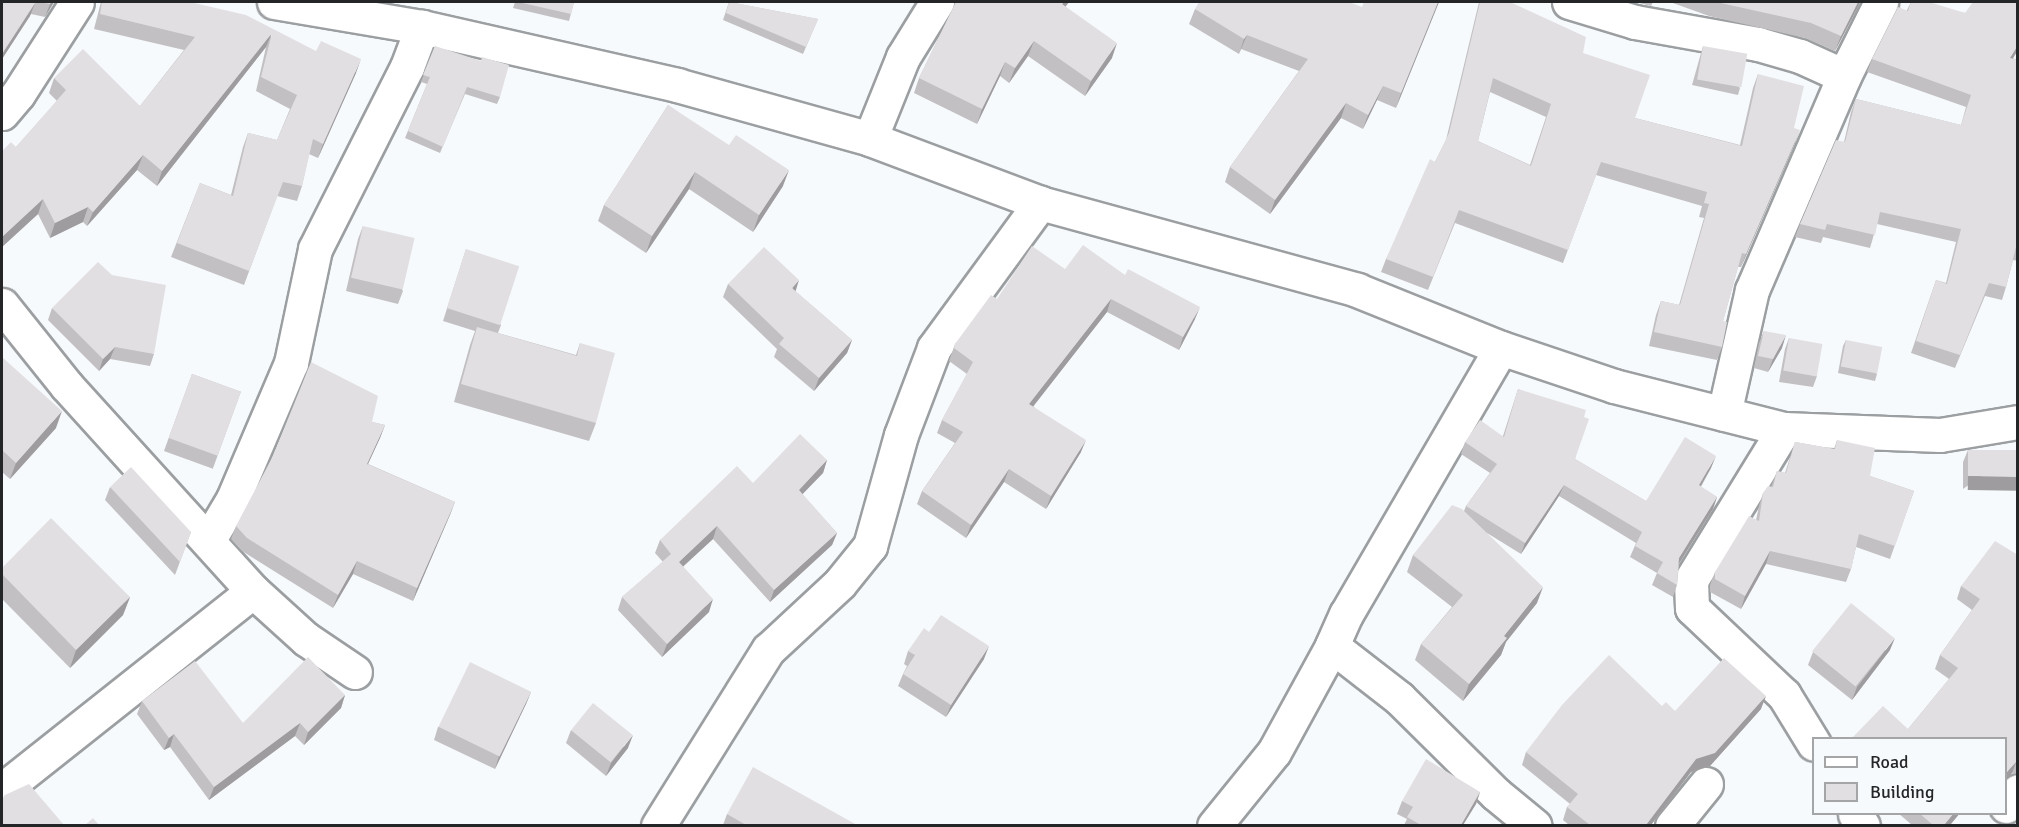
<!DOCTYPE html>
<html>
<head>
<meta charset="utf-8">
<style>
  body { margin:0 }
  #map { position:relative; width:2019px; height:827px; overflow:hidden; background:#f7fafd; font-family:Signika,sans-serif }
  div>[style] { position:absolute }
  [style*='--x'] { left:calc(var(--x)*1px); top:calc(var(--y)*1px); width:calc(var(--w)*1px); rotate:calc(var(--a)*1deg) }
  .roads { filter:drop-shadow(2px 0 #9c9fa1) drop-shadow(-2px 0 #9c9fa1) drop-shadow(0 2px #9c9fa1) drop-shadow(0 -2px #9c9fa1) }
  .street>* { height:33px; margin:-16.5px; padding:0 16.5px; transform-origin:16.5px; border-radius:16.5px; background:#fff }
  .wall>* { inset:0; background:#c2c0c2; transform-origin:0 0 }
  .shaded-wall>* { inset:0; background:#9e9c9e; transform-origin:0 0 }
  .building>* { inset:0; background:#e2dfe2; transform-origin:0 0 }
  span { translate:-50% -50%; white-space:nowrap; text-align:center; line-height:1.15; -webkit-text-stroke:6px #f7fafd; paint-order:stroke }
  .frame { position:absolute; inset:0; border:3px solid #242526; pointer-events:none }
  .legend { position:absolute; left:1812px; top:737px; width:195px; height:78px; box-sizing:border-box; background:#f7fafd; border:2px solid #a3a5a7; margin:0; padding:8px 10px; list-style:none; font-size:18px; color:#242526 }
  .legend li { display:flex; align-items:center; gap:12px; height:30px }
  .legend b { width:30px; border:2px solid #a3a5a7 }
</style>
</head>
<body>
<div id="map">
  <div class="roads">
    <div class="street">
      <i style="--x:274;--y:2;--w:150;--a:9.6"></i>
      <i style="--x:422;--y:27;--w:262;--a:12.8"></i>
      <i style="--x:677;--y:85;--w:200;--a:15.6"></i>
      <i style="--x:870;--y:139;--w:182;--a:20.6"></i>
      <i style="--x:1040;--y:203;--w:329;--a:15.3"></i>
      <i style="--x:1357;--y:290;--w:155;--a:21.9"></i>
      <i style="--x:1501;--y:348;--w:119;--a:18.6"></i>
      <i style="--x:1614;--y:386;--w:175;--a:14.2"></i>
      <i style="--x:1784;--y:429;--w:156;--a:2.2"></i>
      <i style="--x:1940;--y:435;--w:79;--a:-9.5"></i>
      <i style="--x:1569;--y:2;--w:69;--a:16.9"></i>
      <i style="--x:1635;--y:22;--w:125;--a:10.1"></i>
      <i style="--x:1758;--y:44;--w:44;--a:15.9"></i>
      <i style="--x:1800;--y:56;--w:48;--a:24.4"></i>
      <i style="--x:2;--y:113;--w:25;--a:-50"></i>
      <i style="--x:18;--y:94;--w:109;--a:-57.3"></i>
      <i style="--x:870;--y:139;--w:88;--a:-68.1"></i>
      <i style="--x:903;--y:57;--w:65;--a:-58.3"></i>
      <i style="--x:2;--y:305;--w:102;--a:51.3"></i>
      <i style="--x:66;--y:385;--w:278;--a:47.8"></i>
      <i style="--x:253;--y:591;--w:72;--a:42.2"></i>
      <i style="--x:306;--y:639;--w:59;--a:34"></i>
      <i style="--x:1501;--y:348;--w:308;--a:120.2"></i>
      <i style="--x:1346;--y:614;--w:35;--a:114"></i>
      <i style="--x:1332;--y:646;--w:85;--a:37.8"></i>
      <i style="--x:1399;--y:698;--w:136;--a:44.7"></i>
      <i style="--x:1496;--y:794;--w:50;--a:39.4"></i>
      <i style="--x:1724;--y:414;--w:127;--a:-77.3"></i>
      <i style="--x:1752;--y:290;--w:233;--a:-66.7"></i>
      <i style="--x:1844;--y:76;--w:83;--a:-63.4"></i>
      <i style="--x:1784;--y:429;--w:177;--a:121.6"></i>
      <i style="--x:1691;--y:580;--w:28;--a:88"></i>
      <i style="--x:1692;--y:608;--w:127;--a:43.4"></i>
      <i style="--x:1784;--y:695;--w:57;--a:58.5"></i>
      <i style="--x:208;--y:541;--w:49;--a:-59.2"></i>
      <i style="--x:233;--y:499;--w:148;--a:-66.9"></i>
      <i style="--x:291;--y:363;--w:116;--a:-78.1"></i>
      <i style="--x:315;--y:249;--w:204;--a:-63.2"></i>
      <i style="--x:407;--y:67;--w:43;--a:-69.4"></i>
      <i style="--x:2;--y:790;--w:320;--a:-38.4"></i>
      <i style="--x:2006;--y:806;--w:19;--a:-51"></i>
      <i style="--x:1855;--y:814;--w:14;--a:56"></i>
      <i style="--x:658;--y:826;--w:208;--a:-58"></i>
      <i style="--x:768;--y:650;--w:98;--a:-42.9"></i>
      <i style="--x:840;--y:583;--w:48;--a:-51"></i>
      <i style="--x:870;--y:546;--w:115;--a:-74.4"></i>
      <i style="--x:901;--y:435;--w:93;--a:-69.2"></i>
      <i style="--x:934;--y:348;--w:180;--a:-53.8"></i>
      <i style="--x:1214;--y:826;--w:95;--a:-51"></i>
      <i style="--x:1274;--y:752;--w:121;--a:-61.3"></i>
      <i style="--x:1672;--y:826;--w:54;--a:-51"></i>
    </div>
  </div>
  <div class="wall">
    <i style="clip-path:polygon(2px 2px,54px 2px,45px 17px,31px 14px,2px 59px)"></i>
    <i style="clip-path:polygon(101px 2px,190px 2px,356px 73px,318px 158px,309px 154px,302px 186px,297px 201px,277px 196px,244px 285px,171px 257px,200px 183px,231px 195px,243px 147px,248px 133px,277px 140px,290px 109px,256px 91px,266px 47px,157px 186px,137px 170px,87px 226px,83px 222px,50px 238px,38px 214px,2px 247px,2px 151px,16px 147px,57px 101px,49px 93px,54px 78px,140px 106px,184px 50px,94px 29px)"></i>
    <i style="clip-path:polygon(515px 2px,574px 2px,569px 21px,513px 8px)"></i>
    <i style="clip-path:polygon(729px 2px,818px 19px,803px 54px,723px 20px)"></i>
    <i style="clip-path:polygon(955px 2px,1069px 2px,1065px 7px,1112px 58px,1085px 96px,1028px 56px,1009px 83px,1000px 76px,977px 124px,914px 93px,919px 78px,954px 6px)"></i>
    <i style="clip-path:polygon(1439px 2px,1396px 108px,1377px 100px,1363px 129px,1341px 118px,1270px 214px,1225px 182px,1230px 167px,1299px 71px,1241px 49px,1239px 54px,1189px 24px,1195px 9px,1362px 7px)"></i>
    <i style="clip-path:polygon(evenodd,1479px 2px,1510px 2px,1583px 53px,1635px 118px,1740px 145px,1753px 88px,1758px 74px,1794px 128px,1795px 143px,1741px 267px,1738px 267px,1723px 321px,1722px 347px,1717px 360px,1649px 346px,1656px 315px,1661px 301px,1679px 305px,1704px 218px,1699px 217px,1702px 206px,1596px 175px,1563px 263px,1455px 223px,1428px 290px,1381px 272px,1386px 259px,1446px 140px,1479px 2px,1490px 92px,1546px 117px,1530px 165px,1478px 141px,1490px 92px)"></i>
    <i style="clip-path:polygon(1636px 2px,1653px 2px,1651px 6px)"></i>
    <i style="clip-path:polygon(1670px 2px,1860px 2px,1835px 51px,1805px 38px,1709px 16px)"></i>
    <i style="clip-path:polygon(1911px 2px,1965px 13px,2018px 2px,2018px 50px,2012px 58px,2018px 60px,2018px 261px,2013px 260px,2006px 287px,2002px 300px,1985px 296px,1955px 368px,1911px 353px,1936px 280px,1946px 283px,1956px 242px,1877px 224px,1870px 248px,1823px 237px,1821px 243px,1795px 237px,1800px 224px,1844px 142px,1851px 112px,1856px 99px,1961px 125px,1966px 107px,1867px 72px,1872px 59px,1907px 10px)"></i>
    <i style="clip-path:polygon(435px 46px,500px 97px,497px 104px,465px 94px,440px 153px,405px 138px,427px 84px,421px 82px)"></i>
    <i style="clip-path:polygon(1703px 46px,1740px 88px,1738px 95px,1692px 85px)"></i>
    <i style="clip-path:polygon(668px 105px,783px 186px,753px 232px,689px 189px,646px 253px,598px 221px,604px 205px)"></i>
    <i style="clip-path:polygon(363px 226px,403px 291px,398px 304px,346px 291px,358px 239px)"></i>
    <i style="clip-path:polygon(466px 249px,501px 325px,498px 333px,576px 355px,580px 343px,596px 423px,589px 441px,454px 402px,470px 345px,475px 331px,443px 321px)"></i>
    <i style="clip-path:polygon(1065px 269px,1125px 275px,1195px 319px,1179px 350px,1107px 312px,1033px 406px,1081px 452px,1046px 509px,1004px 482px,966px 538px,917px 504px,922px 491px,955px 443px,937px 433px,942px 420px,967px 374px,949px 361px,955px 344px,997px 299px)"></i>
    <i style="clip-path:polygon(728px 284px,795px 291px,852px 340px,847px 353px,814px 391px,774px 357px,777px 349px,723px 297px)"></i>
    <i style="clip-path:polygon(52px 308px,154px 354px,150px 366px,110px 359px,99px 371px,48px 320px)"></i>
    <i style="clip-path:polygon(1764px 331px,1782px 348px,1768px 372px,1754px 368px,1759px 343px)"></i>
    <i style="clip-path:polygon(1789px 338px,1817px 376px,1813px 387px,1779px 382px,1785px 349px)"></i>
    <i style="clip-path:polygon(1846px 340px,1877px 374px,1875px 381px,1838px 373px,1843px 346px)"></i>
    <i style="clip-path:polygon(2px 357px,56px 428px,10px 479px,2px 472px)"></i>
    <i style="left:192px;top:374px;width:52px;height:82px;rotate:20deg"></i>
    <i style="clip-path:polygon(1518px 389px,1584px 417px,1575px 459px,1646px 501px,1711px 468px,1701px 487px,1717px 497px,1713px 509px,1679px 564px,1677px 585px,1673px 597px,1652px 585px,1657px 573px,1630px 557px,1636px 543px,1559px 496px,1521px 554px,1487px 533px,1537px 603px,1506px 642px,1501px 655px,1463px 701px,1415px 660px,1421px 644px,1452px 607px,1407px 572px,1413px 555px,1464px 511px,1466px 506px,1490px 473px,1461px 454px,1465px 442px,1503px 436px)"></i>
    <i style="clip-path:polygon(372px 422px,385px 425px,380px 438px,368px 464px,455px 502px,413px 601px,353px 574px,333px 608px,242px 551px,231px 539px,236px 526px)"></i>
    <i style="clip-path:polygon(1837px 440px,1870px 476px,1914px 491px,1890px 559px,1856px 547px,1851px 569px,1846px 582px,1766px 564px,1741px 609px,1710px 592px,1710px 585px,1715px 572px,1756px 520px,1759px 506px,1763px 493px,1771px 487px,1777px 471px,1785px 473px,1795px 442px,1834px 449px)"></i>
    <i style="clip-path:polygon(1968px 450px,2018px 450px,1963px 489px,1963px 462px)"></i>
    <i style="clip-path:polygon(827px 460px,823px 473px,802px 494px,837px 533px,832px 545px,770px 602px,713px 539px,683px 566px,709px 612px,662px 657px,618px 610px,622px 597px,663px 562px,655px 553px,660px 540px,753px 483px)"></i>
    <i style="clip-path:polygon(110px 487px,191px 532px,175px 575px,105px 500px)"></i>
    <i style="clip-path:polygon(2018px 555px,2018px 774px,2012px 773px,1908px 729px,1949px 679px,1935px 669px,1940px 655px,1972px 610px,1957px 599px,1961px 586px)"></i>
    <i style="clip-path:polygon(2px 568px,130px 597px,123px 615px,70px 668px,2px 599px)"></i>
    <i style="clip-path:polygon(929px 632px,984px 659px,946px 717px,898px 686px,903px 674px,907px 666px,904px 664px,908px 651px)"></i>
    <i style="clip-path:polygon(1890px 650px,1852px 700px,1808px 665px,1813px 652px)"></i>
    <i style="clip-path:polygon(531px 692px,526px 704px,495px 769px,434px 740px,438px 727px)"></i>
    <i style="clip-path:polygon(345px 695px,341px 708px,304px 745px,295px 736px,209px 800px,170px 747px,164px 750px,137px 714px,142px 701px,243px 723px)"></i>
    <i style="clip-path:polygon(1662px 706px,1675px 711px,1761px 709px,1710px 766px,1691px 772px,1651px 825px,1569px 825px,1563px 820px,1567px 807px,1570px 804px,1522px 765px,1526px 752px)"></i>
    <i style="clip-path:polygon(571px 730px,628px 748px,606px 776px,566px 743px)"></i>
    <i style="clip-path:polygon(1480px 792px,1476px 804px,1463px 825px,1404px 825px,1407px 819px,1397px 814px,1402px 801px)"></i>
    <i style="clip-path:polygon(1898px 813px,1960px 813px,1950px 825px,1912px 825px)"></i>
    <i style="clip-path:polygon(727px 814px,857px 825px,723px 825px)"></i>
  </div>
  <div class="shaded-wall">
    <i style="clip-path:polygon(51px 2px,54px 2px,45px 17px,50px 4px)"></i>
    <i style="clip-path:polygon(1064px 2px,1069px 2px,1056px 19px,1062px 4px)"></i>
    <i style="clip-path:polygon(1438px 2px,1439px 2px,1396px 108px,1401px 93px)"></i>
    <i style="clip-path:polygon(1858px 2px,1860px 2px,1858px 7px,1835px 51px,1841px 36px)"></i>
    <i style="clip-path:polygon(35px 3px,30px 16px,2px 59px,2px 54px)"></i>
    <i style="clip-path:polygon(272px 33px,266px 47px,157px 186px,162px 171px)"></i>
    <i style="clip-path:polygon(1247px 35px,1241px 49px,1239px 54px,1244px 39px)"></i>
    <i style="clip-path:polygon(1034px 41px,1028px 56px,1009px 83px,1015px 68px)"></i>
    <i style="clip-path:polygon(1117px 43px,1112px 58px,1085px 96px,1091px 81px)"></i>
    <i style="clip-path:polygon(2018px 45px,2018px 50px,2006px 70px,2010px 58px)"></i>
    <i style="clip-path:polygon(361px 59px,356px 73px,318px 158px,323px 144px)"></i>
    <i style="clip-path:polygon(1005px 62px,1000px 76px,977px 124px,982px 109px)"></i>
    <i style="clip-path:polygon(1383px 86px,1377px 100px,1363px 129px,1368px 115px)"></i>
    <i style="clip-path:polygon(1346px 103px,1341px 118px,1270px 214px,1275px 200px)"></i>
    <i style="clip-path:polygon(1800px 130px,1795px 143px,1741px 267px,1746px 254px)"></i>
    <i style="clip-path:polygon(143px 155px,137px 170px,87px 226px,93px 212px)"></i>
    <i style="clip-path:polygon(789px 170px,783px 186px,753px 232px,759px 215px)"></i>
    <i style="clip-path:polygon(695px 172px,689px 189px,646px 253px,652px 236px)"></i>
    <i style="clip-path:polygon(43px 199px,38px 214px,2px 247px,2px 237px)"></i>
    <i style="clip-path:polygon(88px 207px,83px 222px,50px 238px,55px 223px)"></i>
    <i style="clip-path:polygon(799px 280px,795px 293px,792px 288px)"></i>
    <i style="clip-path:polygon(1111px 299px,1107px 312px,1025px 417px,1029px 404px)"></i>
    <i style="clip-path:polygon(1200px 307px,1195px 319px,1179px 350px,1183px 337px)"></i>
    <i style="clip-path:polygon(1786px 335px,1782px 348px,1768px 372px,1773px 359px)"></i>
    <i style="clip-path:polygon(852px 340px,847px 353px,814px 391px,819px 378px)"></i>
    <i style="clip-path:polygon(115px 347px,110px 359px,99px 371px,103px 359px)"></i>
    <i style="clip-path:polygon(62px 411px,56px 428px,10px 479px,16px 463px)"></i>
    <i style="clip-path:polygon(385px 425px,380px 438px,362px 477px,367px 464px)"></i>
    <i style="clip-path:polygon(1086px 440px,1081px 452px,1046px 509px,1051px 496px)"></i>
    <i style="clip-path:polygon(1716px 456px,1711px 468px,1694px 497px,1699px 485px)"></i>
    <i style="clip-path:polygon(827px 460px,823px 473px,794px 503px,799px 490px)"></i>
    <i style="clip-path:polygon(1009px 469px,1004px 482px,966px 538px,971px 525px)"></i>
    <i style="left:1968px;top:476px;width:50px;height:14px;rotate:1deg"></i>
    <i style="clip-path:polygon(1564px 485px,1559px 496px,1521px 554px,1525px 543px)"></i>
    <i style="clip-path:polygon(1717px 497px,1713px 509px,1675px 570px,1679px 558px)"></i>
    <i style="clip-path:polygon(455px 502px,450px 515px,413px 601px,417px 588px)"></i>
    <i style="clip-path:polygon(717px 526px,713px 539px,674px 575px,679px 562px)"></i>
    <i style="clip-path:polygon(837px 533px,832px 545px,770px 602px,774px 590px)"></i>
    <i style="clip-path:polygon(1770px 551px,1766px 564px,1741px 609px,1745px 596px)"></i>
    <i style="clip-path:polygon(357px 561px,353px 574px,333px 608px,338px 595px)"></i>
    <i style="clip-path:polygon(1543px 587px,1537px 603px,1506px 642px,1501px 655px,1463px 701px,1469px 684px,1504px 636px)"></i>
    <i style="clip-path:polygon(130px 597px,123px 615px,70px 668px,76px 650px)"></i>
    <i style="clip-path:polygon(713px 599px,709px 612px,662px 657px,667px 644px)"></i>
    <i style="clip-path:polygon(1895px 638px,1890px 650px,1852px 700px,1857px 687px)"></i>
    <i style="clip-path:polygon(989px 646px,984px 659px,946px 717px,951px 705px)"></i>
    <i style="clip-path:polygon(531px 692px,526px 704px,495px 769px,499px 756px)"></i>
    <i style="clip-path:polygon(345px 695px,341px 708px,304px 745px,308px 732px)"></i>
    <i style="clip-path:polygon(1766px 696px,1761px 709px,1710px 766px,1691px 772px,1651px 825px,1646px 825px,1696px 759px)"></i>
    <i style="clip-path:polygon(300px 723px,295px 736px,209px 800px,214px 787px)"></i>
    <i style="clip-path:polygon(174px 734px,170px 747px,164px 750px,169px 738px)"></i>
    <i style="clip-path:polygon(633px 735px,628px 748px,606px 776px,611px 763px)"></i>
    <i style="clip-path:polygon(2017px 760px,2012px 773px,2006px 781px,2006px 773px)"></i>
    <i style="clip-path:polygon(1480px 792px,1476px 804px,1463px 825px,1461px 825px)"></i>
    <i style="clip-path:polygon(1954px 813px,1960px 813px,1950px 825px,1944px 825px)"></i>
  </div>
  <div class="building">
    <i style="clip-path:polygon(2px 2px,34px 2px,35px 3px,2px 54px)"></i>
    <i style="clip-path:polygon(39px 2px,51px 2px,50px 4px)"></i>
    <i style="clip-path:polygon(102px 2px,190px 2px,246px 15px,316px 51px,321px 41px,361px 59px,323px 144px,313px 139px,302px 186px,283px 182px,249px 271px,177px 243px,200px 183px,233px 196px,248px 133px,277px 140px,297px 95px,261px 77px,272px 33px,162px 171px,143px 155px,93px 212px,88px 207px,55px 223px,43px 199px,2px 237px,2px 151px,11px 142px,16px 147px,66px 90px,54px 78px,83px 49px,140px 106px,195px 37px,100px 14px)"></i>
    <i style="clip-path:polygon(518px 2px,574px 2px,571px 14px)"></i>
    <i style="clip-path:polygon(729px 2px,730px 2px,818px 19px,806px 47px,726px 13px)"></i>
    <i style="clip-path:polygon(956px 2px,1064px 2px,1062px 4px,1117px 43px,1091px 81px,1034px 41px,1015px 68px,1005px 62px,982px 109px,919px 78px)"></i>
    <i style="clip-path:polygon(1199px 2px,1349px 2px,1362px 7px,1364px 2px,1438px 2px,1401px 93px,1383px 86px,1368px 115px,1346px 103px,1275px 200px,1230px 167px,1308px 59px,1247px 35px,1244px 39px,1195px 9px)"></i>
    <i style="clip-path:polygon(evenodd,1480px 2px,1510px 2px,1586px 37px,1583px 53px,1650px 75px,1635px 118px,1742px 146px,1758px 74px,1804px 86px,1794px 128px,1800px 130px,1746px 254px,1742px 253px,1723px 321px,1727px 322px,1722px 347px,1654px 332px,1661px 301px,1680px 305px,1709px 204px,1704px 203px,1707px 192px,1601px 162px,1568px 250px,1459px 210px,1433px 277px,1386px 259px,1430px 159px,1435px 162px,1449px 133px,1480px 2px,1493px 78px,1551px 104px,1531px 166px,1478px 141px,1493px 78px)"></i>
    <i style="clip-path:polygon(1716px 2px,1858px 2px,1841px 36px,1811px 23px)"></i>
    <i style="clip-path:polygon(1911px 2px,1929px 2px,1965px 13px,1973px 2px,2018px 2px,2018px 45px,2010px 58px,2018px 60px,2018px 247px,2016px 247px,2006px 287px,1989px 283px,1960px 355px,1916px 341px,1936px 280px,1947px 284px,1961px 229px,1880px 212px,1875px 235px,1827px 224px,1825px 230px,1800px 224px,1836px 140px,1845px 142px,1856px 99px,1961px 125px,1971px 95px,1872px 59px,1898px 7px,1908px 11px)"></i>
    <i style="clip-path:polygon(435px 46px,481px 61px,482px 57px,509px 65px,500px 97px,467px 87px,443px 147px,408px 131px,430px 77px,423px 75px)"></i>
    <i style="left:1703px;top:46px;width:45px;height:34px;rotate:10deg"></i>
    <i style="clip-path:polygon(668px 105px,729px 145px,736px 135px,789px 170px,759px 215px,695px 172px,652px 236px,604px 205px)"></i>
    <i style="left:363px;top:226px;width:53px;height:53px;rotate:13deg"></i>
    <i style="clip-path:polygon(1083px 245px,1125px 275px,1128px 269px,1200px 307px,1183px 337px,1111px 299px,1029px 404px,1086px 440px,1051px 496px,1009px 469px,971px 525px,922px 491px,963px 432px,942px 420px,973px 362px,954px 348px,955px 344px,991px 295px,997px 299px,1032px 246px,1065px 269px)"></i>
    <i style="clip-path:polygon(764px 247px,799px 280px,792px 288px,852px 340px,819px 378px,779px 344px,784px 338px,728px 284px)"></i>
    <i style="left:466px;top:249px;width:56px;height:62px;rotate:18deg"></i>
    <i style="clip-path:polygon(98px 262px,112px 275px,166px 285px,154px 354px,115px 347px,103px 359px,52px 308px)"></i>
    <i style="clip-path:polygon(477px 327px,577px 356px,580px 343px,615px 353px,596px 423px,461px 384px)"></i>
    <i style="clip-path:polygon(1764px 331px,1786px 335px,1773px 359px,1758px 356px)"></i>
    <i style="left:1789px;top:338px;width:34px;height:33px;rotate:10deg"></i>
    <i style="left:1846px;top:340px;width:37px;height:27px;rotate:11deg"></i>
    <i style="clip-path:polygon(2px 357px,62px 411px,16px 463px,2px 450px)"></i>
    <i style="clip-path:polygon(311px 362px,378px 396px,372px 422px,385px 425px,367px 464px,455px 502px,417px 588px,357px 561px,338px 595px,247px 538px,236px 526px,273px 456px)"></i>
    <i style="left:192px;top:374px;width:52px;height:68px;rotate:20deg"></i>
    <i style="clip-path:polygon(1518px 389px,1586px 410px,1584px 417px,1589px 419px,1575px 459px,1646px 501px,1685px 437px,1716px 456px,1699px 485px,1717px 497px,1679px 558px,1677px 585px,1657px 573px,1663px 562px,1635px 546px,1642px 532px,1564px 485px,1525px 543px,1466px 506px,1497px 464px,1465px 442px,1480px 420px,1504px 437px)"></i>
    <i style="clip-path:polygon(800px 434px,827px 460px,799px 490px,837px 533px,774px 590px,717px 526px,679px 562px,713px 599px,667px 644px,622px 597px,671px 554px,660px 540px,737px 466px,753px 483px)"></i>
    <i style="clip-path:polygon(1837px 440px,1875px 448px,1870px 476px,1914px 491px,1895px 546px,1859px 534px,1851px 569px,1770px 551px,1745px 596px,1715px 579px,1715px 572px,1749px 516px,1759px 521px,1763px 493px,1768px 486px,1773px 487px,1777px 471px,1786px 473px,1795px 442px,1835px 449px)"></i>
    <i style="left:1968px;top:450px;width:50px;height:26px"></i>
    <i style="clip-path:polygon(131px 467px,191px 532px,180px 562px,110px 487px)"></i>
    <i style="clip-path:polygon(1452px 505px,1462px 509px,1543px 587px,1504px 636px,1507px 638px,1469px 684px,1421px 644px,1463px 595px,1413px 555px)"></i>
    <i style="clip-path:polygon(51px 518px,130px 597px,76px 650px,2px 574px,2px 568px)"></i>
    <i style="clip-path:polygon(1995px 541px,2018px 555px,2018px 760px,2006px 773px,2006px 738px,1852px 738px,1883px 706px,1908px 729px,1958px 668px,1940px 655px,1980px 599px,1961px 586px)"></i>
    <i style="left:1851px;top:603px;width:56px;height:62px;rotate:39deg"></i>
    <i style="clip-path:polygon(941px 615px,989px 646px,951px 705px,903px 674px,915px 655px,908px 651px,924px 628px,929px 632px)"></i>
    <i style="clip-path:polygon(1609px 655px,1662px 706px,1666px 702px,1675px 711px,1724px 658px,1766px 696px,1715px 753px,1696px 759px,1646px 825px,1590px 825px,1567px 807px,1578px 794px,1526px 752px,1562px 705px)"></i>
    <i style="clip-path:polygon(308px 657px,345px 695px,308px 732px,300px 723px,214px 787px,174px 734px,169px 738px,142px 701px,195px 661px,243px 723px)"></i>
    <i style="left:470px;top:662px;width:68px;height:72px;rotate:26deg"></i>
    <i style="left:593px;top:703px;width:51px;height:35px;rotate:39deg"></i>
    <i style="clip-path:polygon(1426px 759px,1480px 792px,1461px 825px,1421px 825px,1407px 817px,1413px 807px,1402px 801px)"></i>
    <i style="clip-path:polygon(753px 767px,857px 825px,746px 825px,727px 814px)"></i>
    <i style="clip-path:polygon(29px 784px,64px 825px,2px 825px,2px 799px,5px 795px)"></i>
    <i style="clip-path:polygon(1919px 813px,1954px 813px,1944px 825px,1933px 825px)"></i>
    <i style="clip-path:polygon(93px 818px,99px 825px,85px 825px)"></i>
  </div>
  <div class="frame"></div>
  <ul class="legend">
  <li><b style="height:8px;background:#fff"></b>Road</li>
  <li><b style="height:16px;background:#e2dfe2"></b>Building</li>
  </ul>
</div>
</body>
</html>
